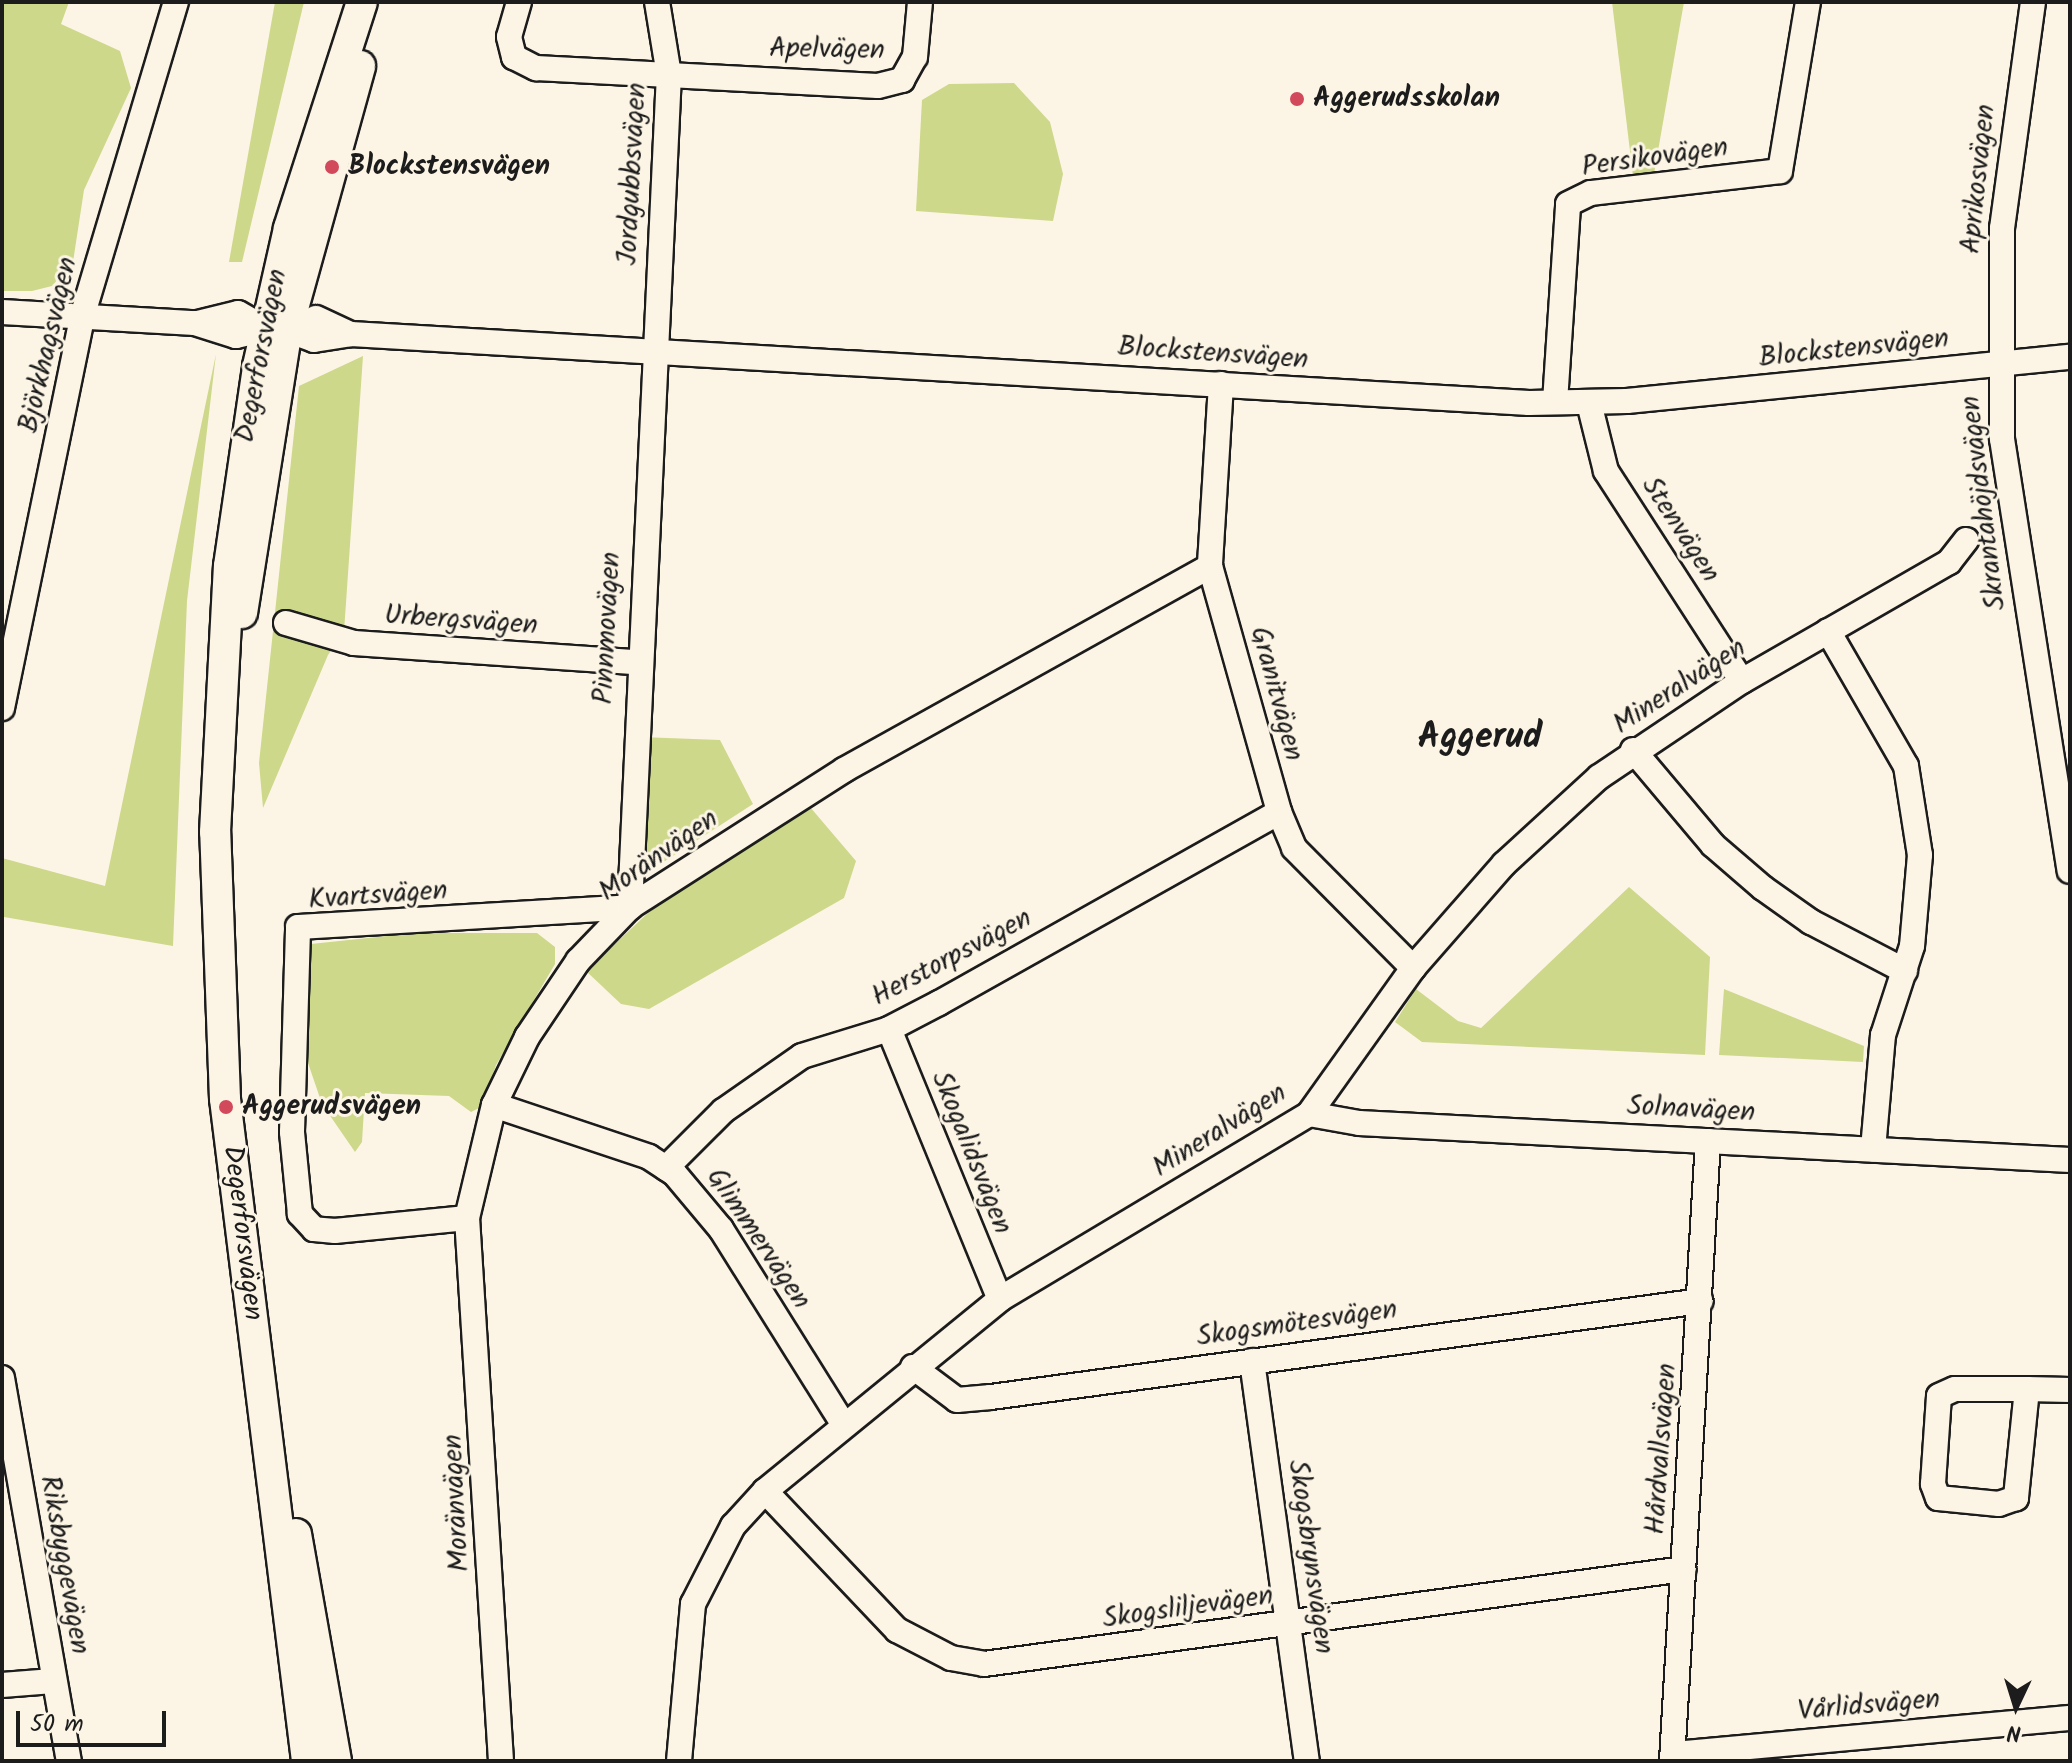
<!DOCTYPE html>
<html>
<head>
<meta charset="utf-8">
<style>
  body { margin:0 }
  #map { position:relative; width:2072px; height:1763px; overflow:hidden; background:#fcf5e5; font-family:Kalam,sans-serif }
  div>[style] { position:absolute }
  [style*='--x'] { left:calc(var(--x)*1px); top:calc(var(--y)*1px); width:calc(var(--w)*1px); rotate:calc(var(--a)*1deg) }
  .green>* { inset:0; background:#cdd88b }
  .roads { filter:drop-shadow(2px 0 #1c1c1c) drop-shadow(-2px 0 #1c1c1c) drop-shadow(0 2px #1c1c1c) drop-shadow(0 -2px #1c1c1c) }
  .minor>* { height:24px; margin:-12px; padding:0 12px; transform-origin:12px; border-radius:12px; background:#fcf5e5 }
  .major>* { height:30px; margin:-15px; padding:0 15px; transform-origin:15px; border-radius:15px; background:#fcf5e5 }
  .dots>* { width:22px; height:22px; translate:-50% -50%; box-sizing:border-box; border:4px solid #fcf5e5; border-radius:50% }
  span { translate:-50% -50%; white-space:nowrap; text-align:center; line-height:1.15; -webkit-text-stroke:6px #fcf5e5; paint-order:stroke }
  .street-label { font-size:28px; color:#1c1c1c }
  .poi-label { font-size:28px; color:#1c1c1c; font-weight:700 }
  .left { translate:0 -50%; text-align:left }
  .district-label { font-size:36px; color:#1c1c1c; font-weight:700 }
  .frame { position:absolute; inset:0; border:4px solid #1c1c1c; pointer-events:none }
  .north { position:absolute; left:1976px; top:1667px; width:80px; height:80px; -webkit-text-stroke:6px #fcf5e5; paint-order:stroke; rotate:184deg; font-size:22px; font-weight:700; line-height:32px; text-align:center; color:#1c1c1c }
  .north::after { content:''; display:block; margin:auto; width:28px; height:36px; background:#1c1c1c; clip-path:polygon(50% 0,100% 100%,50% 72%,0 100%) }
  .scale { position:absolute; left:16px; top:1711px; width:150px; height:36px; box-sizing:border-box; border:4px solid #1c1c1c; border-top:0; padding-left:10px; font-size:24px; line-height:28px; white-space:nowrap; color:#1c1c1c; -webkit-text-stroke:6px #fcf5e5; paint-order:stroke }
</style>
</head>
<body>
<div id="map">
  <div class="green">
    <i style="clip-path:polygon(2px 2px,69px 2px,61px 24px,120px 51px,131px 88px,84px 190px,73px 262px,52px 286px,32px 291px,2px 291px)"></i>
    <i style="clip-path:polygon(275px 2px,304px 2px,242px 262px,229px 262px)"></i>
    <i style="clip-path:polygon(1612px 2px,1684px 2px,1654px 174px,1633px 176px)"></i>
    <i style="clip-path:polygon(1014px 83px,1050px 122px,1063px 174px,1053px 221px,916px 211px,922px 100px,949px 84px)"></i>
    <i style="clip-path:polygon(216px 354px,187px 601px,173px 946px,4px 917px,2px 858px,105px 886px)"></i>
    <i style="clip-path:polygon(363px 356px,344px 632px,328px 655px,263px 808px,259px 763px,299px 386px)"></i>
    <i style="clip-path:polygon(641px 737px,720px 740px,753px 804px,662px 863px,646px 864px)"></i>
    <i style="clip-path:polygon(810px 807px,856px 861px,844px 898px,649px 1009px,621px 1004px,586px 971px,665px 897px)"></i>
    <i style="clip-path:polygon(1629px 887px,1710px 957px,1705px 1055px,1422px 1042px,1395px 1022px,1416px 989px,1458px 1021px,1481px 1028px)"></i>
    <i style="clip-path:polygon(415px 933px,537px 933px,555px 947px,555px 964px,496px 1065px,483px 1106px,471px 1112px,449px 1096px,365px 1093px,362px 1142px,355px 1152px,322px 1104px,307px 1060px,305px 963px,311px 944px)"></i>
    <i style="clip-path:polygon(1724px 989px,1864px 1046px,1863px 1062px,1719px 1055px)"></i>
  </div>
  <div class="roads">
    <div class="minor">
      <i style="--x:519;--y:2;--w:36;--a:106"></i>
      <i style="--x:509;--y:37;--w:21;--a:76"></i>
      <i style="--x:514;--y:57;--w:25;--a:27"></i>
      <i style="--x:536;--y:68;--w:342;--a:3"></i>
      <i style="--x:878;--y:86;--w:25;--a:-14"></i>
      <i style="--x:902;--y:80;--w:26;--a:-61"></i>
      <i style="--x:915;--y:57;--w:55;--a:-84.8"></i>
      <i style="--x:2033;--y:2;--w:228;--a:97.8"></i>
      <i style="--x:2002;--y:228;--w:211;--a:90"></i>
      <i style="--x:2002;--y:439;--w:437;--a:81.1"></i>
      <i style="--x:2;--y:312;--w:193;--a:3.3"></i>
      <i style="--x:195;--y:323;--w:43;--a:17.6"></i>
      <i style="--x:236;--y:336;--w:31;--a:-13"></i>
      <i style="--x:198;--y:323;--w:41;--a:-14"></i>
      <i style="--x:238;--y:313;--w:32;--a:30"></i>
      <i style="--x:287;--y:330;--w:29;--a:20"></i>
      <i style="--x:314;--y:340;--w:37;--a:-9"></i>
      <i style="--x:351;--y:334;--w:1180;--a:3.35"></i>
      <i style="--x:1529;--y:403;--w:98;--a:-1.2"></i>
      <i style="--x:1627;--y:401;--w:445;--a:-5.7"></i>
      <i style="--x:287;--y:330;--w:31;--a:-22"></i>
      <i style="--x:316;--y:318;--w:38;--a:25"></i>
      <i style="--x:1221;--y:384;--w:182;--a:93.5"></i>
      <i style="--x:1210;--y:566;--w:255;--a:74.3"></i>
      <i style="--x:1279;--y:812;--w:39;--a:67"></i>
      <i style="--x:1294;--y:848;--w:169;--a:45.2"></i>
      <i style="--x:1555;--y:402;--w:198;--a:-86.2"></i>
      <i style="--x:1568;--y:204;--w:25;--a:-26"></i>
      <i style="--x:1591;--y:193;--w:190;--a:-6.6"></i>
      <i style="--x:1780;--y:171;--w:171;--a:-80.6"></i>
      <i style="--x:1589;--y:403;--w:70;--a:76"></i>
      <i style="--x:1606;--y:471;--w:250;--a:57.1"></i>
      <i style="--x:286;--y:623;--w:71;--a:16.4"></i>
      <i style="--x:354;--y:643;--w:283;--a:3.9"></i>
      <i style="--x:1828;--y:631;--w:156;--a:60"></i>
      <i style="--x:1906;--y:766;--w:90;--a:81.1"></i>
      <i style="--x:1920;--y:855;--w:91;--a:95"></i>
      <i style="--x:1912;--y:946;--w:94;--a:108"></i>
      <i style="--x:1883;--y:1035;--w:115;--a:95"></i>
      <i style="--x:2;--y:708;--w:399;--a:-78.4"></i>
      <i style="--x:82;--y:317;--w:329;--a:-73.4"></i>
      <i style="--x:1633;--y:750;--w:124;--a:49.9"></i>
      <i style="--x:1713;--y:845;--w:66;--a:40.7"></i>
      <i style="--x:1763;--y:888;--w:59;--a:35.3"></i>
      <i style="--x:1811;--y:922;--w:106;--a:27.5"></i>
      <i style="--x:889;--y:1029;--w:292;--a:67.7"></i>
      <i style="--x:494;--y:1105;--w:163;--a:18.5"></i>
      <i style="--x:649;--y:1157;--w:30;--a:33"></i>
      <i style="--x:674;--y:1173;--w:73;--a:50"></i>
      <i style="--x:721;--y:1229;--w:228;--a:57.9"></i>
      <i style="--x:1309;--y:1114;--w:51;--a:10.2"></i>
      <i style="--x:1359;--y:1123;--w:712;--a:2.98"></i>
      <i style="--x:666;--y:1168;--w:81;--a:-45"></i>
      <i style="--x:723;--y:1111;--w:96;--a:-34.8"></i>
      <i style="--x:802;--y:1056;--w:91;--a:-17.2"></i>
      <i style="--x:889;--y:1029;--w:56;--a:-27.5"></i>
      <i style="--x:939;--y:1003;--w:390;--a:-29.3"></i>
      <i style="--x:467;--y:1218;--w:133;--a:174.4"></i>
      <i style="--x:335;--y:1231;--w:21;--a:-175"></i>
      <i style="--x:314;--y:1229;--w:21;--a:-133"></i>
      <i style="--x:300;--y:1214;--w:82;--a:-95.6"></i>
      <i style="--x:292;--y:1132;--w:205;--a:-88.3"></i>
      <i style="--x:298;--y:927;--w:333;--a:-3.4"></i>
      <i style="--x:630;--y:907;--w:833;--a:-87.32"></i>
      <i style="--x:669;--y:75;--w:74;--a:-99.3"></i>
      <i style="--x:1252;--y:1361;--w:404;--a:82.2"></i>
      <i style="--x:913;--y:1367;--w:55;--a:36.9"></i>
      <i style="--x:957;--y:1400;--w:34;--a:-5"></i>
      <i style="--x:991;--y:1397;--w:716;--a:-7.7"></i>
      <i style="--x:2;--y:1378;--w:389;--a:80.1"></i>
      <i style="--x:2027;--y:1389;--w:110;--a:95.8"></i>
      <i style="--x:2016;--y:1498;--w:18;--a:161"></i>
      <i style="--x:1999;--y:1504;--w:61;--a:-174.4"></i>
      <i style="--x:1938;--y:1498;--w:15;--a:-110"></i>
      <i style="--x:1933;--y:1484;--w:88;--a:-86.1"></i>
      <i style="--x:1939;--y:1396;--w:17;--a:-24"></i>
      <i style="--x:1955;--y:1389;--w:72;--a:0"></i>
      <i style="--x:2027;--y:1389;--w:43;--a:1.3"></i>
      <i style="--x:765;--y:1491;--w:192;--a:46.5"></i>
      <i style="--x:897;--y:1630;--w:61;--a:27.4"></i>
      <i style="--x:951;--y:1658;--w:34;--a:10"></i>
      <i style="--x:984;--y:1664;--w:706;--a:-7.73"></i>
      <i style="--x:2;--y:1685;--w:51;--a:-4.5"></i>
      <i style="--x:1673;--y:1754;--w:399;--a:-5.2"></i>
      <i style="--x:501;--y:1761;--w:544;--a:-93.58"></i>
      <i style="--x:467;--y:1218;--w:116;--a:-76.6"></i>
      <i style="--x:494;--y:1105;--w:76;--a:-64.1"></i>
      <i style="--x:527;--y:1037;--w:92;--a:-56.1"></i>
      <i style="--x:578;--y:961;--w:75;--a:-46.1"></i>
      <i style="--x:630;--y:907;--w:254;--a:-32.6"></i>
      <i style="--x:844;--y:770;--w:419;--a:-29.1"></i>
      <i style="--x:679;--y:1761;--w:158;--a:-84.9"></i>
      <i style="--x:693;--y:1604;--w:88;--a:-62.9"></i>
      <i style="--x:733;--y:1526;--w:47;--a:-47.6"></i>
      <i style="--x:765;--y:1491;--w:303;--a:-39.2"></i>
      <i style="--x:1000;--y:1299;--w:360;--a:-30.9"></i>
      <i style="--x:1309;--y:1114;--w:179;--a:-54.5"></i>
      <i style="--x:1413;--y:968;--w:138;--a:-48.8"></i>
      <i style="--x:1504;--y:864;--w:129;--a:-42.5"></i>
      <i style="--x:1599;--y:777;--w:172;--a:-33.9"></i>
      <i style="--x:1742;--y:681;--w:239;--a:-29.9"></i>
      <i style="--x:1949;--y:562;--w:28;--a:-52"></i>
      <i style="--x:1672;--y:1761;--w:621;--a:-86.68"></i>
    </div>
    <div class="major">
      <i style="--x:242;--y:613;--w:287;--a:-81"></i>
      <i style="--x:287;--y:330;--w:274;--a:-74.5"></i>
      <i style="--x:296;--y:1534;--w:230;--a:80"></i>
      <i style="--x:307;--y:1761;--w:667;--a:-97.06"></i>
      <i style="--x:225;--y:1099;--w:267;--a:-92.1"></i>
      <i style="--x:215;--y:832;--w:266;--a:-87"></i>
      <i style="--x:229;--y:566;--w:202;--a:-81.7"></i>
      <i style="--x:258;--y:366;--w:141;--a:-77.3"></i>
      <i style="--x:289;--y:228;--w:237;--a:-72.1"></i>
    </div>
  </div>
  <div class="dots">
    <i style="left:1297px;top:99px;background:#d1495b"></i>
    <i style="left:332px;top:167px;background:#d1495b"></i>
    <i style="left:226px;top:1107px;background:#d1495b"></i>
  </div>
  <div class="street-label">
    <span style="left:827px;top:50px;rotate:1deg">Apelvägen</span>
    <span style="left:1655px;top:158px;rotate:-8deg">Persikovägen</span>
    <span style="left:633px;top:174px;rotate:-87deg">Jordgubbsvägen</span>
    <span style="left:1979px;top:179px;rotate:-84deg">Aprikosvägen</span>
    <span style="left:49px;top:345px;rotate:-77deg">Björkhagsvägen</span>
    <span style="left:1854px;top:349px;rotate:-6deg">Blockstensvägen</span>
    <span style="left:1213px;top:354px;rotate:4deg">Blockstensvägen</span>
    <span style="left:262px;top:356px;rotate:-79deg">Degerforsvägen</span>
    <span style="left:1984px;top:503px;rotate:-97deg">Skrantahöjdsvägen</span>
    <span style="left:1680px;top:530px;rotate:57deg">Stenvägen</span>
    <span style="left:461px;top:621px;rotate:4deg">Urbergsvägen</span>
    <span style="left:608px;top:628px;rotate:-87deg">Pinnmovägen</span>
    <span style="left:1680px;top:687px;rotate:-33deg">Mineralvägen</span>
    <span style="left:1276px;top:694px;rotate:75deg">Granitvägen</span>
    <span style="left:659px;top:856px;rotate:-35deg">Moränvägen</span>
    <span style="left:378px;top:896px;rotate:-4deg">Kvartsvägen</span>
    <span style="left:952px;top:958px;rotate:-28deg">Herstorpsvägen</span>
    <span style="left:1691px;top:1110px;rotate:3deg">Solnavägen</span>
    <span style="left:1220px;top:1131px;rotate:-32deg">Mineralvägen</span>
    <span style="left:971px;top:1153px;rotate:68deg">Skogalidsvägen</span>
    <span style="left:242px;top:1233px;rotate:83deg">Degerforsvägen</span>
    <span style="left:758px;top:1239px;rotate:56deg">Glimmervägen</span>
    <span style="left:1297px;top:1324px;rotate:-8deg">Skogsmötesvägen</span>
    <span style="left:1662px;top:1449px;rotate:-86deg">Hårdvallsvägen</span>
    <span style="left:457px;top:1503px;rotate:-93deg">Moränvägen</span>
    <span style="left:1310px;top:1557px;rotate:82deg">Skogsbrynsvägen</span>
    <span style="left:64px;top:1565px;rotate:80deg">Riksbyggevägen</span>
    <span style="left:1188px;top:1608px;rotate:-8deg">Skogsliljevägen</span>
    <span style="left:1869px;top:1706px;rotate:-5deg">Vårlidsvägen</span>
  </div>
  <div class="poi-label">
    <span class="left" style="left:1313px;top:99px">Aggerudsskolan</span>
    <span class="left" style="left:348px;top:167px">Blockstensvägen</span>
    <span class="left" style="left:242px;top:1107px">Aggerudsvägen</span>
  </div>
  <div class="district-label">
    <span style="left:1480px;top:738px">Aggerud</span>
  </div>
  <div class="frame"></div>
  <div class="north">N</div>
  <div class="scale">50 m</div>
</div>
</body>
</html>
